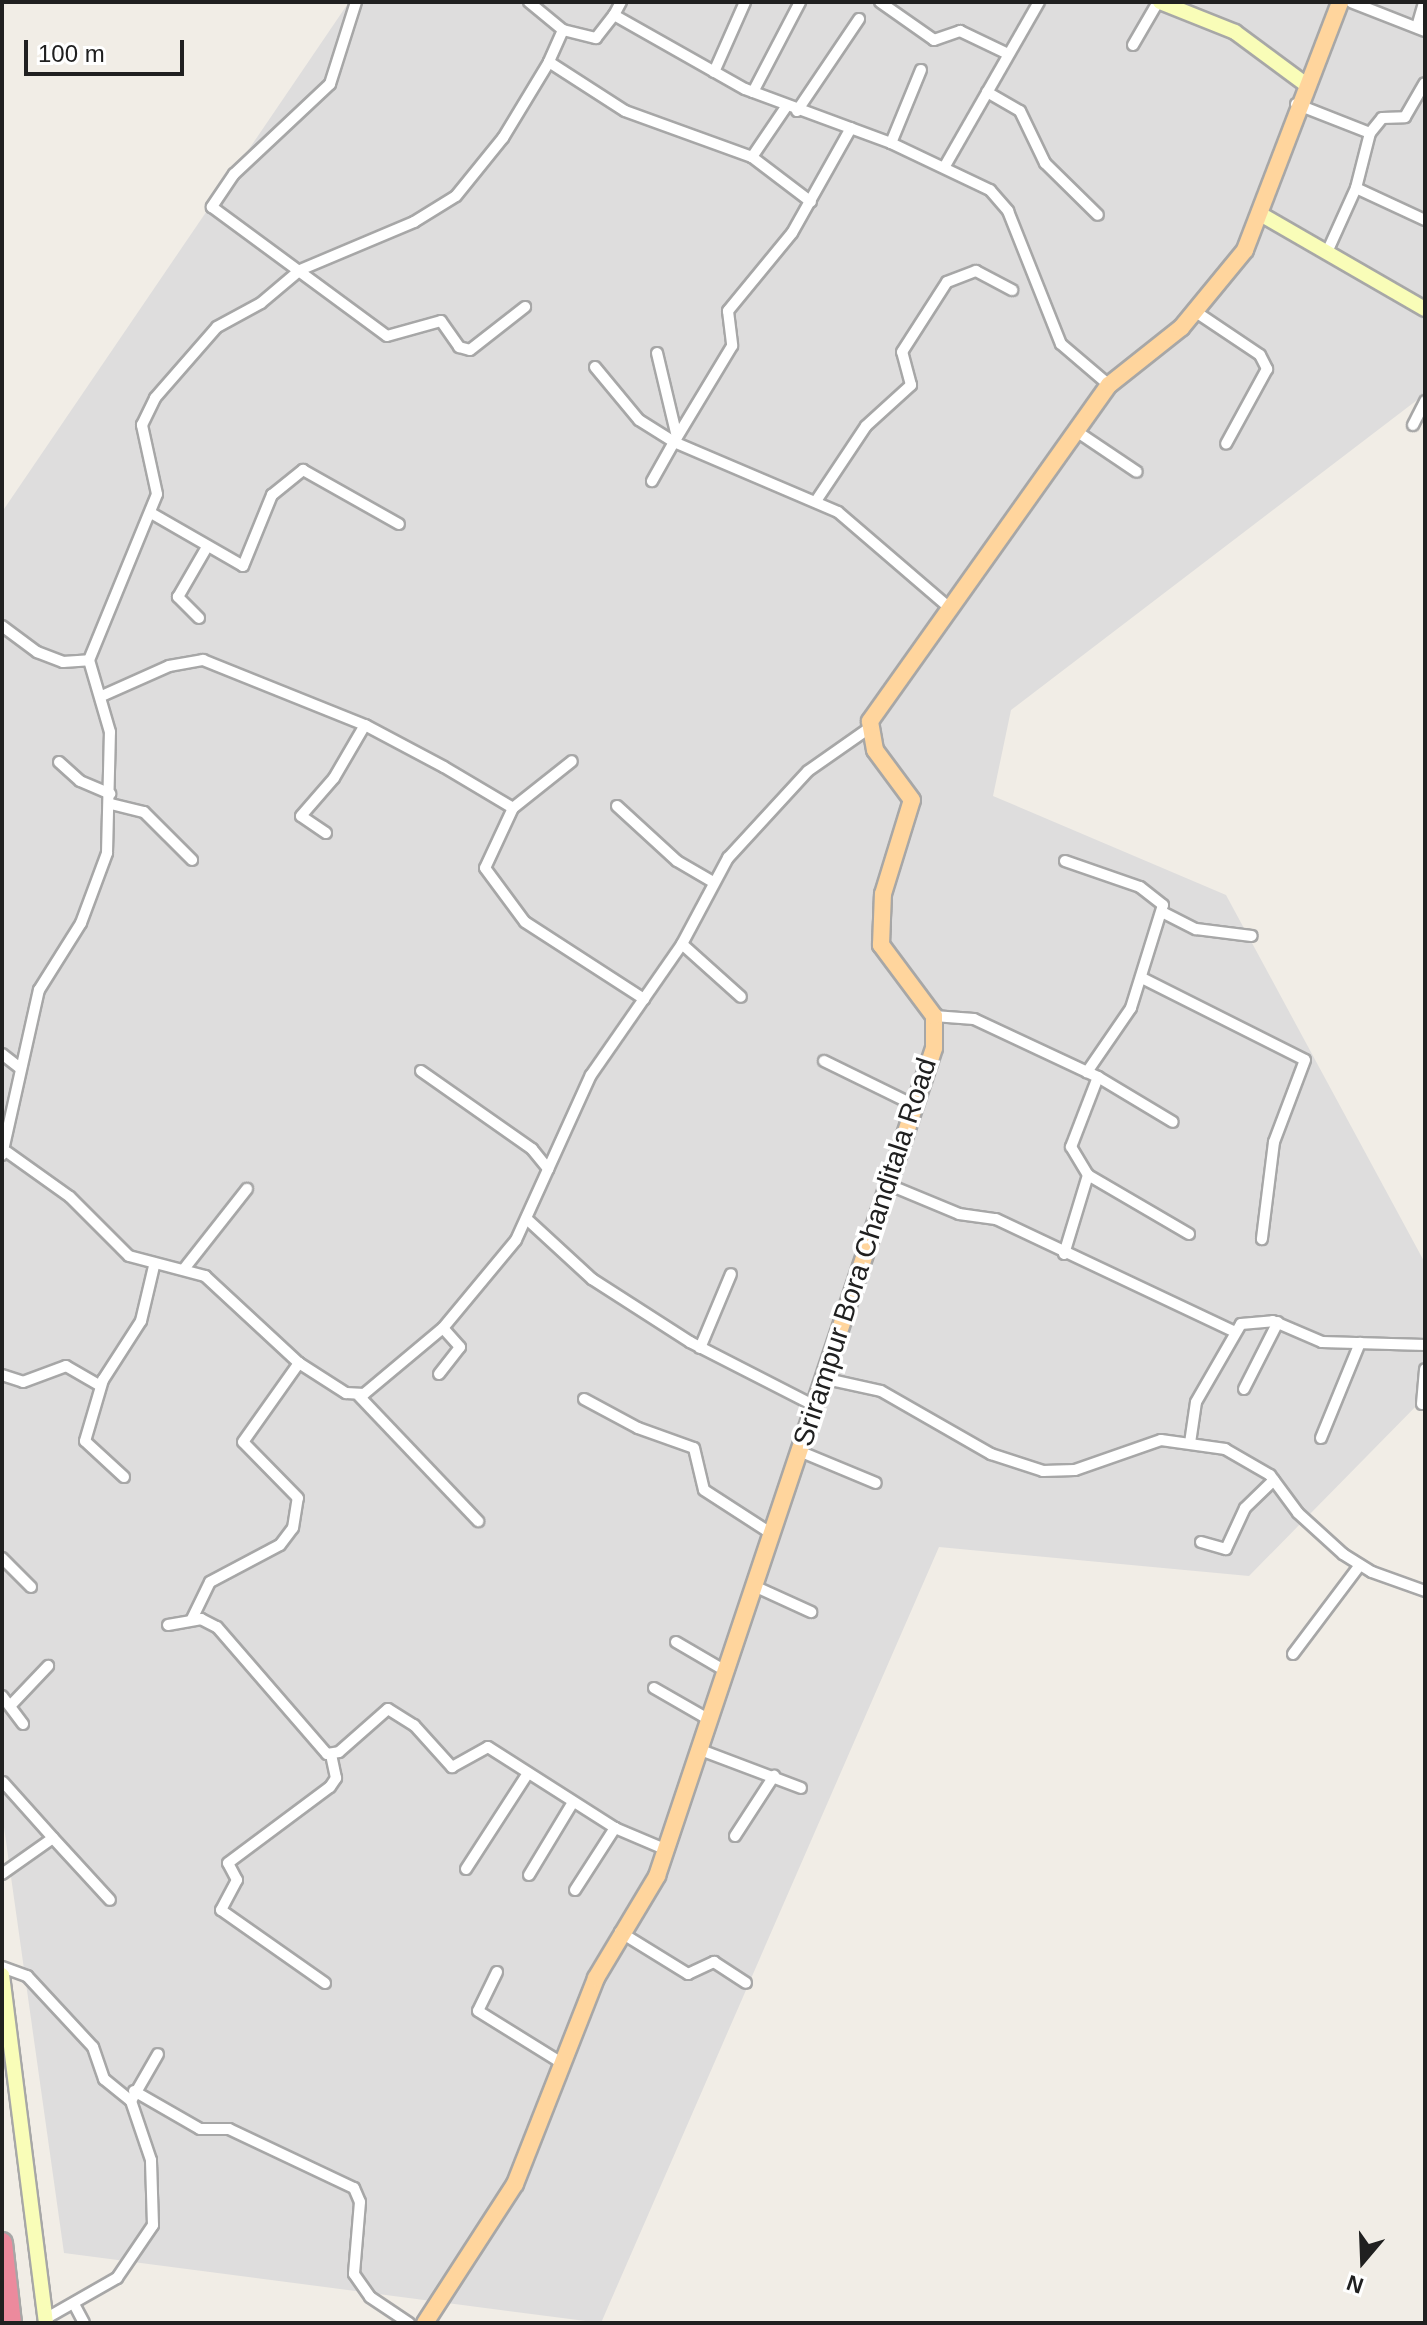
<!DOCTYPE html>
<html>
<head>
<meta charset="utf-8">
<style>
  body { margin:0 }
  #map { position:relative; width:1427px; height:2325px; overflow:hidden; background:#f1ede6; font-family:Arial,sans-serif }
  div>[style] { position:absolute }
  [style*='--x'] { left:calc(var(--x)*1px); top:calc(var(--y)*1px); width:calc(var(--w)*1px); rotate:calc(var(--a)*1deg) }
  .residential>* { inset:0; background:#dedddd }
  .roads { filter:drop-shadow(2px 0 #a7a7a7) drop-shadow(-2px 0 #a7a7a7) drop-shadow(0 2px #a7a7a7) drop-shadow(0 -2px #a7a7a7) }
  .street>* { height:10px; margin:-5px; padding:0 5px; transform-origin:5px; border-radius:5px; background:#fff }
  .secondary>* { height:14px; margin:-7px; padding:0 7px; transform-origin:7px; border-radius:7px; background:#f9fdb8 }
  .primary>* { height:16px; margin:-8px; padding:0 8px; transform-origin:8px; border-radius:8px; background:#ffd59d }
  .highway>* { height:20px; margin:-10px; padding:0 10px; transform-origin:10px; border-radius:10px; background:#ec8a9d }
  span { translate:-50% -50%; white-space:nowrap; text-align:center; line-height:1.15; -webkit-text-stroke:7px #fff; paint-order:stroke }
  .street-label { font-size:28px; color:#202020 }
  .frame { position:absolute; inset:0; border:4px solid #202020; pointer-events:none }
  .north { position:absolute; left:1323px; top:2221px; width:80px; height:80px; -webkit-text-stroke:6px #fff; paint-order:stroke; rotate:199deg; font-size:22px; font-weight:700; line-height:32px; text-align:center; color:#202020 }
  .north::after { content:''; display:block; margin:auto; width:28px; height:36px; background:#202020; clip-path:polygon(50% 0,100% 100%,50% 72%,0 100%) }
  .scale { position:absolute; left:24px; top:40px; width:160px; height:36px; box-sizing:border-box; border:4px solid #202020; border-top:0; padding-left:10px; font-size:24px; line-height:28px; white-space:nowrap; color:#202020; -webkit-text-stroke:6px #fff; paint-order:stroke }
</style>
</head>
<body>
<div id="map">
  <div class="residential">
    <i style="clip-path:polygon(349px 2px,1425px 2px,1425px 394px,1011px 710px,993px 796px,1226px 895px,1425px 1263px,1425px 1397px,1249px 1576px,939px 1547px,601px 2323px,64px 2253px,2px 1813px,2px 512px)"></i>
  </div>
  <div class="roads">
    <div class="street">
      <i style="--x:356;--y:2;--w:86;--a:107.6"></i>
      <i style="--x:330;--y:84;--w:132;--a:136.8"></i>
      <i style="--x:234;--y:174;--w:40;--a:124"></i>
      <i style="--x:212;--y:207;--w:217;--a:36.4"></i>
      <i style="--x:387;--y:336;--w:56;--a:-15.5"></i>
      <i style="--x:441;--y:321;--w:32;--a:55"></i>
      <i style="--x:459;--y:347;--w:11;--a:15"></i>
      <i style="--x:470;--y:350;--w:70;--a:-38"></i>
      <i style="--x:529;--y:2;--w:44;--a:39.5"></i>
      <i style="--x:563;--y:30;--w:35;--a:114"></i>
      <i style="--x:880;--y:2;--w:66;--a:35.1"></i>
      <i style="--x:934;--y:40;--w:28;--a:-19"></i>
      <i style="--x:960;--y:31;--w:51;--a:25.6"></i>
      <i style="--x:1351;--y:2;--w:79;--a:21.4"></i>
      <i style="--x:614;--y:15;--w:15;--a:-62"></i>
      <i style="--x:1417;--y:27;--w:26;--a:-74"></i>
      <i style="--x:563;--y:30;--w:34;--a:14"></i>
      <i style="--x:596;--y:38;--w:29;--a:-52"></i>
      <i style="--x:614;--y:15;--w:150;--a:29.5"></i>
      <i style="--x:745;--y:89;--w:156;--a:20.3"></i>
      <i style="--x:891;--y:143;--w:110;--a:25.4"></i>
      <i style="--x:990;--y:190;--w:28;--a:49"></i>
      <i style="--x:1008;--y:211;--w:143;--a:68.3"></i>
      <i style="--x:1061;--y:344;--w:63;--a:40.5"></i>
      <i style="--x:1133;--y:45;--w:50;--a:-59.8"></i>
      <i style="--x:714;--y:72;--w:77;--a:-66.1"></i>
      <i style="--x:753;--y:92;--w:102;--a:-62.4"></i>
      <i style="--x:987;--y:92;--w:38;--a:30"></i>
      <i style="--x:1020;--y:111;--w:58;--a:64.3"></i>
      <i style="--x:1045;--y:163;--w:74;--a:44.5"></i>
      <i style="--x:1296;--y:104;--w:79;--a:21.4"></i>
      <i style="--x:1370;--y:133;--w:57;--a:104.3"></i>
      <i style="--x:1356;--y:188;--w:68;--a:114.3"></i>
      <i style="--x:797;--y:111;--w:111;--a:-56"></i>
      <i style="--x:851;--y:128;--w:120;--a:119.3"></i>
      <i style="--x:792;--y:233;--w:101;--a:129.4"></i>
      <i style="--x:728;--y:311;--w:35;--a:83"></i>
      <i style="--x:732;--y:346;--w:112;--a:121.1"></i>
      <i style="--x:674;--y:442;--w:178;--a:23.1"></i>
      <i style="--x:838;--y:512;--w:150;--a:40.7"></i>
      <i style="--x:1370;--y:133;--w:19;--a:-51"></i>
      <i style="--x:1382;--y:118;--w:23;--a:-2"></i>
      <i style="--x:1405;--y:117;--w:39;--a:-60"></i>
      <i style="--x:891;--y:143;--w:79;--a:-67.7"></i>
      <i style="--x:752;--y:157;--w:60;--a:-55.8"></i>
      <i style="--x:945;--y:166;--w:189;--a:-60.2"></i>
      <i style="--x:1356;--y:188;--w:76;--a:24.9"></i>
      <i style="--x:1196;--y:312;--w:77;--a:33.9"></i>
      <i style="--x:1260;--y:355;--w:16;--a:63"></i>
      <i style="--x:1267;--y:369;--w:85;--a:118.7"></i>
      <i style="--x:657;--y:353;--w:86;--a:76.6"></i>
      <i style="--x:595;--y:367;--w:69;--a:50.3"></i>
      <i style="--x:639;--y:420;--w:41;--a:32.2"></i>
      <i style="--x:674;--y:442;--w:45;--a:119.4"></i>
      <i style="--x:1413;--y:425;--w:27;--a:-63"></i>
      <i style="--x:1076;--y:431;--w:73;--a:33.9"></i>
      <i style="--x:816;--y:501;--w:90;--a:-56.3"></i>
      <i style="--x:866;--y:426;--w:61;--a:-42.3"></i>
      <i style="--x:911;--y:385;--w:34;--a:-105"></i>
      <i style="--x:902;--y:352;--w:83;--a:-57.3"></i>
      <i style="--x:947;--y:282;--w:31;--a:-21"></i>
      <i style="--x:976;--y:271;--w:41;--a:27.8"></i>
      <i style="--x:151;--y:513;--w:106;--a:29.9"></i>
      <i style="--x:243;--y:566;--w:77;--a:-67.8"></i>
      <i style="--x:272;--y:495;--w:40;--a:-39"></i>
      <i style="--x:303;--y:470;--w:110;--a:29.4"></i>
      <i style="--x:199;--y:618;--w:30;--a:-135"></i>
      <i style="--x:178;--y:597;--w:58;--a:-59.9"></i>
      <i style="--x:2;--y:626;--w:44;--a:36.6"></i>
      <i style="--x:37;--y:652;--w:28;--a:21"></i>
      <i style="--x:63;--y:662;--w:26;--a:-4"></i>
      <i style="--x:89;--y:660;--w:179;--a:-67.7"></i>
      <i style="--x:157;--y:494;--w:71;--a:-102.3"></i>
      <i style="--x:142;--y:425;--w:30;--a:-64"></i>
      <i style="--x:155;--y:398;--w:94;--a:-48.9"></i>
      <i style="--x:217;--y:327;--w:50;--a:-28.6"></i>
      <i style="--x:261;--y:303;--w:51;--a:-40.2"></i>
      <i style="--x:300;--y:270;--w:124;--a:-22.8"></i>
      <i style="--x:414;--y:222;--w:49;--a:-31.8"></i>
      <i style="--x:456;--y:196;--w:75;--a:-51"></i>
      <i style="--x:503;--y:138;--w:89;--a:-58.8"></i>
      <i style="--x:549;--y:62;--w:90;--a:32.8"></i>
      <i style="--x:625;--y:111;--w:135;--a:19.9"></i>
      <i style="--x:752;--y:157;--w:74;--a:37.3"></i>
      <i style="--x:104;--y:695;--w:71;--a:-24"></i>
      <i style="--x:169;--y:666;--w:35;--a:-10"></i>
      <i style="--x:203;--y:660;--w:175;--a:21.9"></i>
      <i style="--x:365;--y:725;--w:89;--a:28"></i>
      <i style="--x:444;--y:767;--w:80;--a:30.7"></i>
      <i style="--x:513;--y:808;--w:66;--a:115"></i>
      <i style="--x:485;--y:868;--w:67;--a:53.5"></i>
      <i style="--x:525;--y:922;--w:142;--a:32.9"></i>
      <i style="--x:59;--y:762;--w:28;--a:42"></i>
      <i style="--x:80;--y:781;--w:33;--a:23"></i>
      <i style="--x:111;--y:804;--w:34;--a:14"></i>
      <i style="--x:144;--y:812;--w:68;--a:45"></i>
      <i style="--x:617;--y:806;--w:81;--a:42.5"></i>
      <i style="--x:677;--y:861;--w:42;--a:30.3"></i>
      <i style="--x:513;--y:808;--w:75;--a:-38.5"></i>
      <i style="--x:326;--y:833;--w:30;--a:-146"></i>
      <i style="--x:301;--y:816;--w:50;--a:-49"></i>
      <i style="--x:334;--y:778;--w:61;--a:-59.7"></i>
      <i style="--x:1065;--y:861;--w:79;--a:19.1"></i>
      <i style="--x:1140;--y:887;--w:29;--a:38"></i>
      <i style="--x:1163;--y:905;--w:108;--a:107.3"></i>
      <i style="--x:1131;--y:1008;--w:78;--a:124.5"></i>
      <i style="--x:1162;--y:912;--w:38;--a:27"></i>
      <i style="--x:1196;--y:929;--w:56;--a:7.1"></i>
      <i style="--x:682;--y:944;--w:79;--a:41.9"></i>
      <i style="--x:1142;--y:978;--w:182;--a:26.7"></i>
      <i style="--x:1305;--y:1060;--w:88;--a:110.7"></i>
      <i style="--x:1274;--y:1142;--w:98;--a:97.1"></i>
      <i style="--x:934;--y:1016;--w:40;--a:4.3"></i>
      <i style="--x:974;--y:1019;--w:137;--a:25.1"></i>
      <i style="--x:1098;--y:1077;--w:87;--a:31"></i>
      <i style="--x:2;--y:1054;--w:24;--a:38"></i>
      <i style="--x:824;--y:1061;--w:102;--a:26.1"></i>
      <i style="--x:421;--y:1071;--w:136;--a:35.1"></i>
      <i style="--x:532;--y:1149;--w:26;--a:51"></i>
      <i style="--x:7;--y:1152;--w:77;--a:35.5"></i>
      <i style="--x:70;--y:1197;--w:83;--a:45"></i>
      <i style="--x:129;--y:1256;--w:79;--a:14.7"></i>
      <i style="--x:205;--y:1276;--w:128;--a:42.8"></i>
      <i style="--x:299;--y:1363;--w:56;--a:32.6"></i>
      <i style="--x:346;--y:1393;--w:18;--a:3"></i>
      <i style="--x:364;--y:1394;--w:103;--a:-39.9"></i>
      <i style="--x:443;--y:1328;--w:114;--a:-50.3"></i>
      <i style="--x:516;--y:1240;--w:181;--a:-65.6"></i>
      <i style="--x:591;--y:1075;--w:160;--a:-55.2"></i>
      <i style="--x:682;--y:944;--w:98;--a:-61.9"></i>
      <i style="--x:728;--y:858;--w:118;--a:-47.4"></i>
      <i style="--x:808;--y:771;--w:73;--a:-35"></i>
      <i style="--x:2;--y:1155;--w:169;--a:-77.4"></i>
      <i style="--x:39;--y:990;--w:79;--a:-57.9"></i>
      <i style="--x:81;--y:923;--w:75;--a:-69.6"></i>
      <i style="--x:107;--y:853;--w:121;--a:-88.6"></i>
      <i style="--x:110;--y:732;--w:75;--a:-106.3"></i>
      <i style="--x:1088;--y:1175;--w:117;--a:30.3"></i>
      <i style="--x:887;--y:1184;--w:78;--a:22.6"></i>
      <i style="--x:959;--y:1214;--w:37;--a:8"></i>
      <i style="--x:996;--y:1219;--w:264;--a:25.3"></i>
      <i style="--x:529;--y:1221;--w:86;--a:42.6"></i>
      <i style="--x:592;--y:1279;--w:117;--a:32.7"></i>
      <i style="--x:690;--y:1342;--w:138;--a:27.1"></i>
      <i style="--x:1064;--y:1254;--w:83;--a:-73.1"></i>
      <i style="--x:1088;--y:1175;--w:33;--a:-121"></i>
      <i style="--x:1071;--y:1147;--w:75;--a:-68.9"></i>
      <i style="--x:184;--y:1269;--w:102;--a:-51.8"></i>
      <i style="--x:700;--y:1348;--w:80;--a:-67.3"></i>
      <i style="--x:439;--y:1374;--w:34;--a:-52"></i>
      <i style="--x:460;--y:1347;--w:25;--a:-132"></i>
      <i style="--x:2;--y:1375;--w:22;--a:18"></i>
      <i style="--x:23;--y:1382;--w:46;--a:-20.4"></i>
      <i style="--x:66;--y:1366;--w:39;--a:30"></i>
      <i style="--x:822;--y:1378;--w:60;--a:12.4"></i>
      <i style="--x:881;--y:1391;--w:127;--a:29.8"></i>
      <i style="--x:991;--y:1454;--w:55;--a:18.1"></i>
      <i style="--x:1043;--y:1471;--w:32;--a:-2"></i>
      <i style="--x:1075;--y:1470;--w:91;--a:-19.2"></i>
      <i style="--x:1161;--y:1440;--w:65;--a:8"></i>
      <i style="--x:1225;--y:1449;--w:52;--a:30"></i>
      <i style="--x:1270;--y:1475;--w:47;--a:53.6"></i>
      <i style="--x:1298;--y:1513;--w:61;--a:42.3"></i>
      <i style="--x:1343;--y:1554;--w:34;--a:32"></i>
      <i style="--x:1372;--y:1572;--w:56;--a:19.7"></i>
      <i style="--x:1244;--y:1389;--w:75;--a:-63.1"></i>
      <i style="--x:359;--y:1396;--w:173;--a:46.4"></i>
      <i style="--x:584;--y:1399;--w:61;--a:28.2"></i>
      <i style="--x:638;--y:1428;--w:59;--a:19.7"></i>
      <i style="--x:694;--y:1448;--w:43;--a:76.6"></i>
      <i style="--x:704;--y:1490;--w:81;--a:32.9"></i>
      <i style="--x:1422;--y:1404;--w:35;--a:-85"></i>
      <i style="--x:1321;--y:1438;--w:103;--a:-67.7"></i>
      <i style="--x:1190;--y:1443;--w:41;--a:-81.7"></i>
      <i style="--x:1196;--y:1402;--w:90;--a:-60"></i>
      <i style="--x:1241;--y:1324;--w:32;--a:-5"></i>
      <i style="--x:1273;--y:1321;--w:53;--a:23.2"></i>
      <i style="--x:1322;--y:1342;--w:103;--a:1.7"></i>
      <i style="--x:799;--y:1451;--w:83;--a:22.6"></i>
      <i style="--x:124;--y:1477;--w:53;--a:-137.3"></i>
      <i style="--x:85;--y:1441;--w:64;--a:-73.6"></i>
      <i style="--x:103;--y:1380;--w:70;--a:-57.2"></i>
      <i style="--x:141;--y:1321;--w:57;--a:-76.7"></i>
      <i style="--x:1201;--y:1542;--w:26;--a:16"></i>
      <i style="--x:1226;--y:1549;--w:45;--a:-65.1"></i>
      <i style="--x:1245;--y:1508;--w:40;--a:-44"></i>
      <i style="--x:2;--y:1558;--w:41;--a:45"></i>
      <i style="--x:754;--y:1586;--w:63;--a:24.5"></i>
      <i style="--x:192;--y:1619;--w:41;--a:-64.1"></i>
      <i style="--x:210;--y:1582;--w:79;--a:-27.9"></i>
      <i style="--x:280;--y:1545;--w:21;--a:-53"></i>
      <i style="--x:293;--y:1528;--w:30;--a:-81"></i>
      <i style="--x:298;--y:1498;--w:78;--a:-134.5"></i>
      <i style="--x:243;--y:1442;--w:97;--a:-54.7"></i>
      <i style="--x:168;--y:1625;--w:34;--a:-10"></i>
      <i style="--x:201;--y:1619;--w:18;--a:27"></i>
      <i style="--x:217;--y:1627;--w:168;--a:49.1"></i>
      <i style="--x:327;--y:1754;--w:12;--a:-9"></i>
      <i style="--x:339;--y:1752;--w:65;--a:-41.3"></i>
      <i style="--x:388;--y:1709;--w:31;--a:32"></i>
      <i style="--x:414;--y:1725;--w:57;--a:47.9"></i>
      <i style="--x:452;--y:1767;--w:41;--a:-29.1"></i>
      <i style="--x:488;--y:1747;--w:151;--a:32.5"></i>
      <i style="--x:615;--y:1828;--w:56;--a:22.9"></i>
      <i style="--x:676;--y:1642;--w:56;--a:30.3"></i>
      <i style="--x:1293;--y:1654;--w:111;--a:-53"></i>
      <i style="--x:654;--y:1688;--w:62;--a:29.9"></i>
      <i style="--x:2;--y:1696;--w:35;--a:53"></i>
      <i style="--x:11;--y:1705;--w:54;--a:-46.5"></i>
      <i style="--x:698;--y:1749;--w:110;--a:20.7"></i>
      <i style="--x:3;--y:1782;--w:75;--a:48.2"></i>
      <i style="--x:735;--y:1836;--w:72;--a:-57"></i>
      <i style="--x:466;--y:1869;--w:114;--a:-57.1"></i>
      <i style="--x:2;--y:1874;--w:62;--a:-35.2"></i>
      <i style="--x:53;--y:1838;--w:84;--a:47.4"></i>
      <i style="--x:529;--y:1875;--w:85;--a:-58.9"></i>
      <i style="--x:575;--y:1890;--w:74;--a:-57.2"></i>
      <i style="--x:620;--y:1932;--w:80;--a:31.7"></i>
      <i style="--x:688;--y:1974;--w:29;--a:-25"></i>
      <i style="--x:714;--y:1962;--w:38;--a:33"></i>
      <i style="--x:2;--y:1967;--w:27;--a:20"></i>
      <i style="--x:27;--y:1976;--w:97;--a:47.1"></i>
      <i style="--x:93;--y:2047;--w:34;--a:71"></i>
      <i style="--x:104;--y:2079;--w:35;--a:39"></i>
      <i style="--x:497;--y:1972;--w:43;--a:116"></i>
      <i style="--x:478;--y:2011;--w:99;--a:31.8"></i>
      <i style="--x:325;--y:1983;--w:127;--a:-144.9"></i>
      <i style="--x:221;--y:1910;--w:34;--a:-62"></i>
      <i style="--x:237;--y:1880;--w:19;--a:-118"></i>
      <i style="--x:228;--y:1863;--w:127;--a:-36.7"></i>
      <i style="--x:330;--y:1787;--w:11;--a:-56"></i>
      <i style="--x:336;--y:1778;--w:24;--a:-102"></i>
      <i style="--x:134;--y:2091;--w:76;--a:29.9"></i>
      <i style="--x:200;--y:2129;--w:29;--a:0"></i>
      <i style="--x:229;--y:2129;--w:138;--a:25.3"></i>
      <i style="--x:354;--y:2188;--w:15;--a:67"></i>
      <i style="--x:360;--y:2202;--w:72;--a:94.8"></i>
      <i style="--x:354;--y:2274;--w:28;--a:55"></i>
      <i style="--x:370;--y:2297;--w:47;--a:33.7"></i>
      <i style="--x:74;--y:2304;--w:21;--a:62"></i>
      <i style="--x:45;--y:2319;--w:83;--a:-29.7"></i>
      <i style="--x:117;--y:2278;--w:64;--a:-55.8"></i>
      <i style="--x:153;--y:2225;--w:65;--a:-91.8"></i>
      <i style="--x:151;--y:2160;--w:62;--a:-108.7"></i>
      <i style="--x:131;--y:2101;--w:54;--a:-60.1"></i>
    </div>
    <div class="secondary">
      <i style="--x:1160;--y:2;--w:81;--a:21.8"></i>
      <i style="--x:1235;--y:32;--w:86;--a:36.5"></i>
      <i style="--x:1262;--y:215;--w:188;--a:30"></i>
      <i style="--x:2;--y:1975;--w:351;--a:82.8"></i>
    </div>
    <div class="primary">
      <i style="--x:425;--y:2323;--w:166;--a:-57.1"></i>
      <i style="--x:515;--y:2184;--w:221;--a:-68.5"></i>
      <i style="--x:596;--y:1978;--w:119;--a:-59.1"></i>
      <i style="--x:657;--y:1876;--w:873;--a:-71.5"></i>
      <i style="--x:934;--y:1048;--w:32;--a:-90"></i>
      <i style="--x:934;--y:1016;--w:89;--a:-126.7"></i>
      <i style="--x:881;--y:945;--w:51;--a:-87.8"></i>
      <i style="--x:883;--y:894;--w:98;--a:-72.9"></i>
      <i style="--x:912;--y:800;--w:62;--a:-126.5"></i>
      <i style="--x:875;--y:750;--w:29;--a:-100"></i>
      <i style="--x:870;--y:721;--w:412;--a:-54.6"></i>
      <i style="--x:1109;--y:385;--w:92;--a:-38.4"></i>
      <i style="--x:1181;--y:328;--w:101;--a:-50.6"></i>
      <i style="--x:1245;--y:250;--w:266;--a:-69"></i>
    </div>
    <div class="highway">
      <i style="--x:2;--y:2243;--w:81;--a:83.6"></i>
    </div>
  </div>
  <div class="street-label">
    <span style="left:865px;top:1252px;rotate:-72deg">Srirampur Bora Chanditala Road</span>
  </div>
  <div class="frame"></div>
  <div class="north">N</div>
  <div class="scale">100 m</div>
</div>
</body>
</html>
